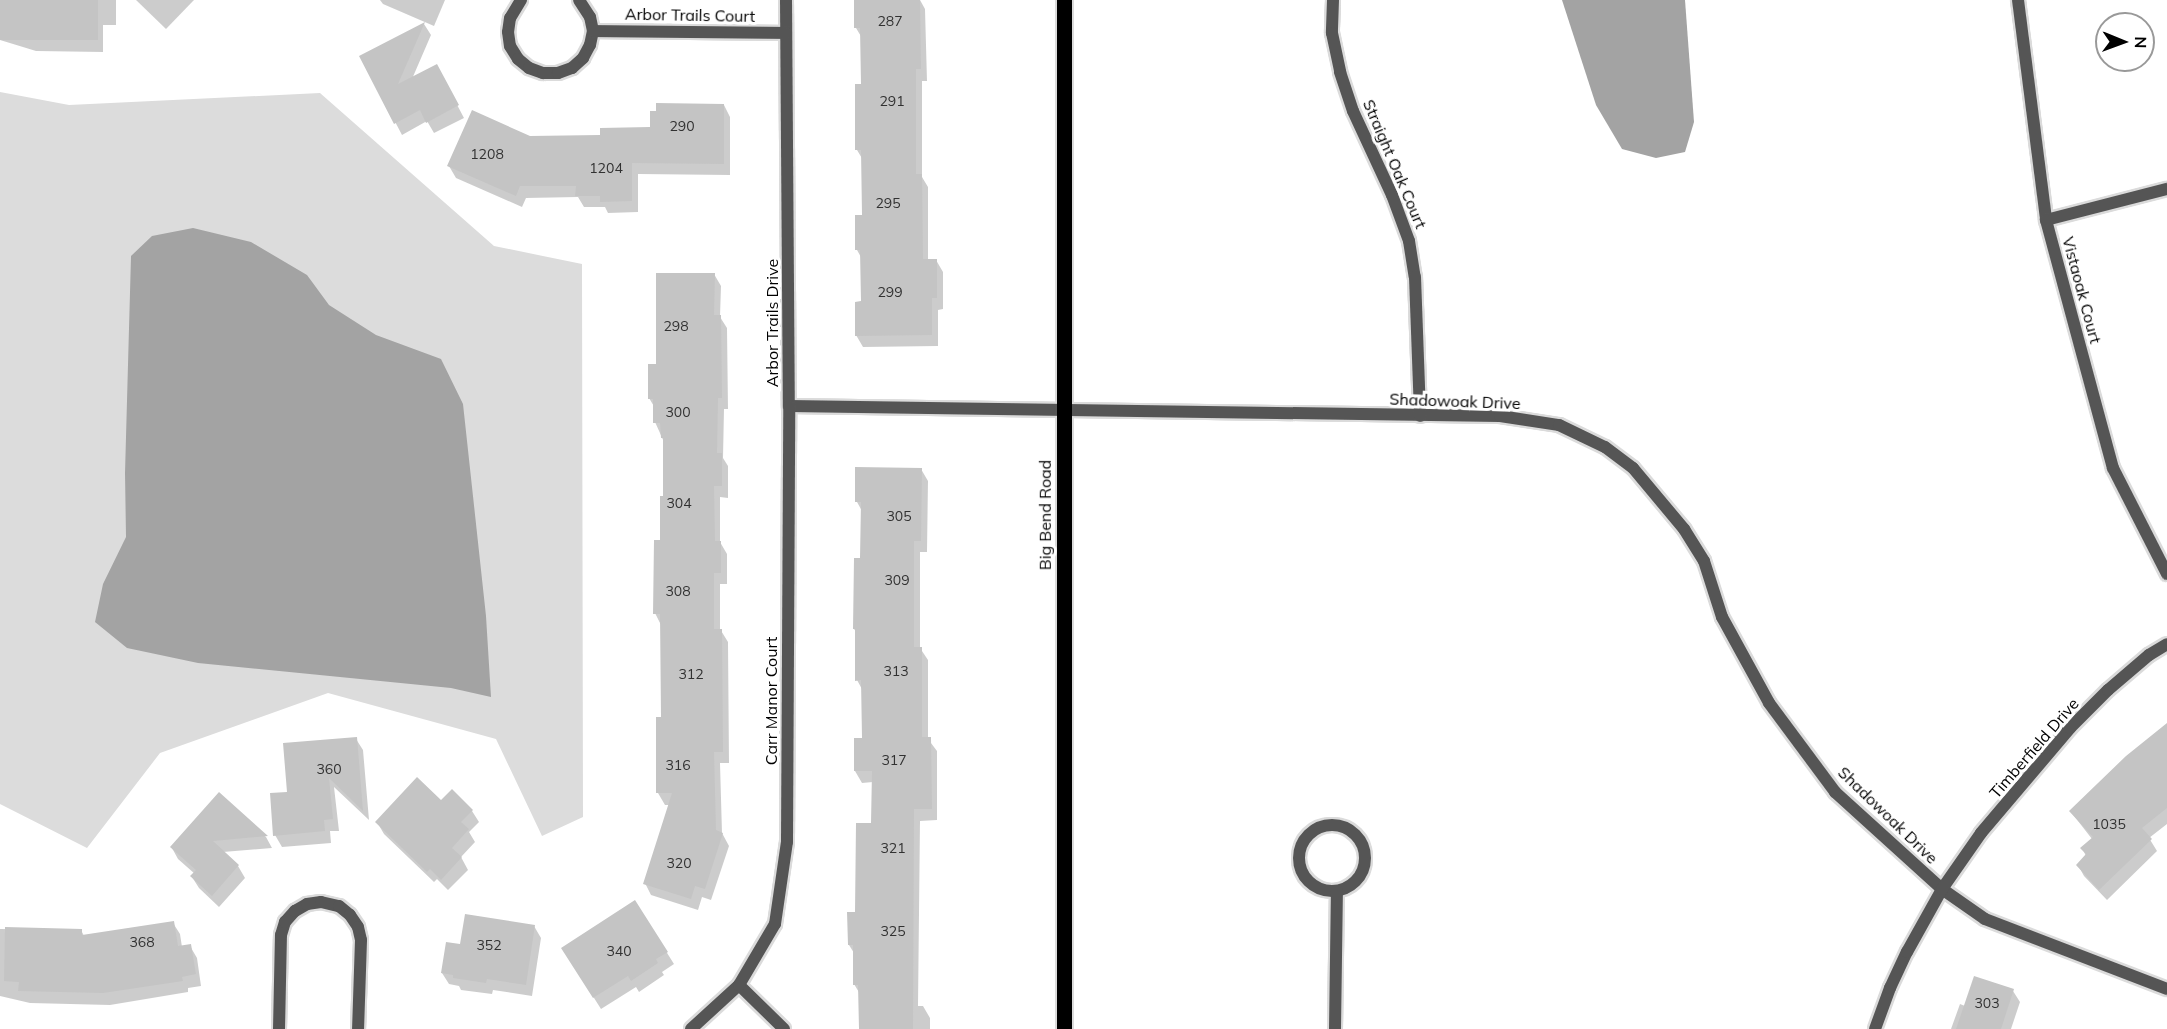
<!DOCTYPE html>
<html>
<head>
<meta charset="utf-8">
<style>
  body { margin:0 }
  #map { position:relative; width:2167px; height:1029px; overflow:hidden; background:#fff; font-family:Mulish,sans-serif }
  div>[style] { position:absolute }
  [style*='--x'] { left:calc(var(--x)*1px); top:calc(var(--y)*1px); width:calc(var(--w)*1px); rotate:calc(var(--a)*1deg) }
  .green>* { inset:0; background:#dcdcdc }
  .water>* { inset:0; background:#a3a3a3 }
  .shadow>* { inset:0; background:#0003 }
  .building>* { inset:0; background:#c4c4c4; transform-origin:0 0 }
  .roads { filter:drop-shadow(2px 0 #dbdbdb) drop-shadow(-2px 0 #dbdbdb) drop-shadow(0 2px #dbdbdb) drop-shadow(0 -2px #dbdbdb) }
  .minor>* { height:12px; margin:-6px; padding:0 6px; transform-origin:6px; border-radius:6px; background:#555 }
  .minor>.ring { margin:-6px; padding:0; box-sizing:content-box; background:none; border:12px solid #555; border-radius:50% }
  .primary>* { height:15px; margin:-7.5px; padding:0 7.5px; transform-origin:7.5px; border-radius:7.5px; background:#000 }
  span { translate:-50% -50%; white-space:nowrap; text-align:center; line-height:1.15; -webkit-text-stroke:6px #fff; paint-order:stroke }
  .number-label { font-size:14px; color:#313131 }
  .number-label span { -webkit-text-stroke-width:0 }
  .street-label { font-size:16px; color:#000 }
  .north { position:absolute; left:2095px; top:12px; width:60px; height:60px; box-sizing:border-box; background:#fff; border:2px solid #999; border-radius:50%; rotate:91deg; font-size:16px; font-weight:700; line-height:24px; text-align:center; color:#000 }
  .north::after { content:''; display:block; margin:auto; width:21px; height:27px; background:#000; clip-path:polygon(50% 0,100% 100%,50% 72%,0 100%) }
</style>
</head>
<body>
<div id="map">
  <div class="green">
    <i style="clip-path:polygon(0 92px,69px 105px,320px 93px,494px 246px,582px 264px,583px 817px,542px 836px,496px 739px,328px 693px,160px 753px,87px 848px,0 804px)"></i>
  </div>
  <div class="water">
    <i style="clip-path:polygon(1562px 0,1685px 0,1694px 122px,1685px 152px,1656px 158px,1622px 149px,1596px 105px)"></i>
    <i style="clip-path:polygon(193px 228px,251px 242px,307px 275px,329px 305px,376px 335px,441px 359px,463px 404px,486px 616px,491px 697px,451px 688px,198px 663px,127px 648px,95px 622px,103px 584px,126px 537px,125px 473px,131px 256px,152px 236px)"></i>
  </div>
  <div class="shadow">
    <i style="clip-path:polygon(0 0,116px 0,116px 25px,103px 25px,103px 52px,36px 51px,0 40px)"></i>
    <i style="clip-path:polygon(136px 0,194px 0,166px 29px)"></i>
    <i style="clip-path:polygon(380px 0,445px 0,434px 26px,383px 4px)"></i>
    <i style="clip-path:polygon(856px 0,920px 0,925px 9px,927px 81px,922px 81px,922px 177px,928px 187px,928px 260px,936px 260px,943px 272px,943px 309px,938px 310px,938px 346px,863px 347px,856px 335px,862px 303px,862px 259px,857px 250px,856px 216px,863px 216px,863px 160px,857px 150px,862px 86px,862px 38px,856px 28px)"></i>
    <i style="clip-path:polygon(424px 24px,431px 35px,412px 79px,443px 78px,464px 118px,434px 133px,427px 121px,402px 135px,361px 57px)"></i>
    <i style="clip-path:polygon(724px 105px,730px 117px,730px 175px,638px 174px,638px 212px,608px 213px,605px 207px,584px 207px,578px 197px,526px 198px,522px 207px,456px 178px,449px 166px,530px 137px,602px 136px,651px 129px)"></i>
    <i style="clip-path:polygon(714px 274px,721px 286px,720px 317px,727px 328px,728px 409px,724px 409px,723px 458px,728px 466px,728px 498px,720px 497px,720px 542px,727px 554px,727px 584px,720px 584px,720px 629px,728px 642px,729px 763px,720px 763px,722px 833px,729px 846px,711px 900px,702px 897px,698px 910px,651px 895px,645px 883px,670px 805px,665px 805px,658px 793px,662px 719px,661px 625px,655px 613px,665px 498px,664px 442px,655px 422px,655px 408px,649px 398px,658px 366px)"></i>
    <i style="clip-path:polygon(921px 469px,928px 481px,927px 552px,920px 552px,920px 648px,928px 660px,928px 739px,937px 751px,937px 820px,920px 821px,918px 1006px,923px 1006px,930px 1018px,930px 1029px,861px 1029px,860px 994px,854px 984px,854px 953px,849px 945px,873px 825px,873px 782px,862px 783px,855px 771px,855px 739px,863px 739px,863px 691px,857px 680px,857px 633px,854px 629px,862px 560px,862px 511px,857px 502px)"></i>
    <i style="clip-path:polygon(2167px 732px,2167px 824px,2149px 838px,2157px 851px,2107px 900px,2084px 876px,2078px 865px,2086px 856px,2082px 848px,2092px 839px,2071px 812px)"></i>
    <i style="clip-path:polygon(356px 739px,363px 750px,369px 820px,334px 787px,339px 831px,330px 831px,331px 843px,282px 847px,275px 835px)"></i>
    <i style="clip-path:polygon(219px 795px,266px 837px,272px 848px,223px 852px,238px 866px,245px 878px,219px 907px,199px 888px,192px 877px,195px 874px,178px 859px,172px 848px)"></i>
    <i style="clip-path:polygon(441px 802px,472px 811px,479px 822px,469px 832px,475px 842px,461px 857px,468px 870px,448px 890px,437px 879px,434px 882px,384px 834px,377px 822px)"></i>
    <i style="clip-path:polygon(635px 902px,674px 964px,662px 972px,664px 975px,639px 992px,636px 987px,601px 1009px,570px 960px)"></i>
    <i style="clip-path:polygon(173px 923px,180px 934px,182px 947px,190px 946px,197px 958px,201px 986px,188px 988px,188px 992px,110px 1005px,30px 1003px,0 996px,0 929px,81px 930px,84px 936px)"></i>
    <i style="clip-path:polygon(534px 926px,541px 938px,532px 996px,493px 990px,492px 994px,461px 990px,459px 986px,449px 984px,442px 973px,461px 946px)"></i>
    <i style="clip-path:polygon(2013px 991px,2020px 1002px,2011px 1029px,1951px 1029px,1960px 1004px,1965px 1006px)"></i>
  </div>
  <div class="building">
    <i style="left:0;top:0;width:98px;height:40px"></i>
    <i style="clip-path:polygon(854px 0,920px 0,921px 69px,916px 69px,916px 174px,922px 174px,923px 259px,937px 259px,937px 298px,932px 298px,932px 335px,855px 336px,855px 302px,861px 301px,860px 250px,855px 250px,855px 215px,862px 215px,861px 150px,855px 150px,855px 84px,861px 84px,860px 28px,854px 28px)"></i>
    <i style="clip-path:polygon(425px 22px,398px 84px,437px 64px,459px 105px,426px 123px,420px 110px,394px 124px,359px 56px)"></i>
    <i style="clip-path:polygon(656px 103px,724px 104px,724px 164px,632px 163px,632px 201px,600px 202px,600px 196px,575px 196px,576px 186px,520px 186px,516px 196px,447px 166px,472px 110px,530px 136px,600px 135px,600px 128px,650px 127px,650px 111px,656px 111px)"></i>
    <i style="clip-path:polygon(656px 273px,715px 273px,714px 315px,721px 315px,722px 398px,718px 398px,717px 453px,722px 453px,722px 486px,714px 486px,715px 541px,721px 541px,721px 573px,714px 573px,714px 629px,722px 629px,723px 752px,714px 752px,716px 830px,723px 833px,705px 889px,695px 886px,691px 899px,643px 884px,672px 793px,656px 793px,656px 717px,661px 717px,660px 614px,653px 614px,654px 540px,660px 540px,660px 496px,663px 496px,663px 438px,661px 438px,660px 423px,653px 423px,653px 399px,648px 399px,648px 364px,656px 364px)"></i>
    <i style="clip-path:polygon(855px 467px,922px 468px,921px 541px,914px 541px,914px 647px,922px 647px,922px 737px,931px 737px,932px 809px,914px 809px,913px 1029px,859px 1029px,858px 985px,853px 985px,853px 945px,848px 945px,847px 912px,855px 912px,856px 823px,871px 823px,872px 771px,854px 771px,854px 738px,862px 738px,861px 680px,855px 681px,855px 629px,853px 629px,854px 558px,860px 558px,861px 502px,855px 502px)"></i>
    <i style="clip-path:polygon(2167px 723px,2167px 808px,2142px 828px,2152px 839px,2099px 890px,2076px 865px,2086px 854px,2080px 848px,2093px 837px,2069px 811px,2126px 756px)"></i>
    <i style="clip-path:polygon(357px 737px,363px 811px,329px 778px,333px 819px,324px 820px,325px 831px,273px 836px,270px 793px,287px 792px,283px 743px)"></i>
    <i style="clip-path:polygon(417px 777px,441px 800px,452px 789px,473px 810px,461px 822px,469px 829px,452px 848px,462px 857px,441px 880px,430px 869px,427px 872px,375px 822px)"></i>
    <i style="clip-path:polygon(219px 792px,268px 836px,213px 841px,239px 865px,212px 896px,190px 876px,196px 870px,170px 847px)"></i>
    <i style="clip-path:polygon(635px 900px,668px 952px,656px 959px,658px 963px,631px 981px,628px 976px,593px 998px,561px 948px)"></i>
    <i style="clip-path:polygon(465px 914px,535px 925px,526px 985px,487px 979px,486px 983px,453px 978px,453px 975px,441px 973px,446px 942px,460px 944px)"></i>
    <i style="clip-path:polygon(174px 921px,178px 946px,191px 944px,196px 974px,182px 977px,183px 981px,103px 993px,18px 991px,19px 982px,4px 981px,5px 927px,82px 929px,82px 935px)"></i>
    <i style="clip-path:polygon(1974px 976px,2014px 989px,2001px 1029px,1956px 1029px)"></i>
  </div>
  <div class="roads">
    <div class="minor">
      <i style="--x:521;--y:0;--w:21;--a:121"></i>
      <i style="--x:510;--y:18;--w:14;--a:98"></i>
      <i style="--x:508;--y:32;--w:14;--a:82"></i>
      <i style="--x:510;--y:46;--w:15;--a:58"></i>
      <i style="--x:518;--y:59;--w:14;--a:39"></i>
      <i style="--x:529;--y:68;--w:15;--a:20"></i>
      <i style="--x:543;--y:73;--w:15;--a:0"></i>
      <i style="--x:558;--y:73;--w:15;--a:-20"></i>
      <i style="--x:572;--y:68;--w:15;--a:-42"></i>
      <i style="--x:583;--y:58;--w:15;--a:-62"></i>
      <i style="--x:590;--y:45;--w:14;--a:-78"></i>
      <i style="--x:593;--y:31;--w:14;--a:-102"></i>
      <i style="--x:590;--y:17;--w:20;--a:-123"></i>
      <i style="--x:786;--y:0;--w:406;--a:89.6"></i>
      <i style="--x:789;--y:406;--w:711;--a:0.81"></i>
      <i style="--x:1500;--y:416;--w:60;--a:8.7"></i>
      <i style="--x:1559;--y:425;--w:51;--a:25.6"></i>
      <i style="--x:1605;--y:447;--w:35;--a:37"></i>
      <i style="--x:1633;--y:468;--w:80;--a:50.1"></i>
      <i style="--x:1684;--y:529;--w:38;--a:58"></i>
      <i style="--x:1704;--y:561;--w:59;--a:72.2"></i>
      <i style="--x:1722;--y:617;--w:98;--a:61.3"></i>
      <i style="--x:1769;--y:703;--w:111;--a:53.4"></i>
      <i style="--x:1835;--y:792;--w:144;--a:42.2"></i>
      <i style="--x:1942;--y:889;--w:52;--a:34.9"></i>
      <i style="--x:1985;--y:919;--w:195;--a:21"></i>
      <i style="--x:1333;--y:0;--w:33;--a:92"></i>
      <i style="--x:1332;--y:33;--w:40;--a:78"></i>
      <i style="--x:1340;--y:72;--w:41;--a:71.6"></i>
      <i style="--x:1353;--y:111;--w:93;--a:65.1"></i>
      <i style="--x:1392;--y:195;--w:49;--a:69.7"></i>
      <i style="--x:1409;--y:241;--w:36;--a:81"></i>
      <i style="--x:1415;--y:277;--w:139;--a:87.9"></i>
      <i style="--x:2018;--y:0;--w:222;--a:82.7"></i>
      <i style="--x:2046;--y:220;--w:257;--a:74.9"></i>
      <i style="--x:2113;--y:468;--w:119;--a:63"></i>
      <i style="--x:593;--y:31;--w:193;--a:0.6"></i>
      <i style="--x:2046;--y:220;--w:125;--a:-14.4"></i>
      <i class="ring" style="left:1299px;top:825px;width:54px;height:54px"></i>
      <i style="--x:739;--y:985;--w:63;--a:44.4"></i>
      <i style="--x:279;--y:1029;--w:94;--a:-88.8"></i>
      <i style="--x:281;--y:935;--w:14;--a:-73"></i>
      <i style="--x:285;--y:922;--w:15;--a:-48"></i>
      <i style="--x:295;--y:911;--w:14;--a:-30"></i>
      <i style="--x:307;--y:904;--w:14;--a:-8"></i>
      <i style="--x:321;--y:902;--w:18;--a:13"></i>
      <i style="--x:339;--y:906;--w:14;--a:39"></i>
      <i style="--x:350;--y:915;--w:14;--a:56"></i>
      <i style="--x:358;--y:927;--w:13;--a:77"></i>
      <i style="--x:361;--y:940;--w:89;--a:91.9"></i>
      <i style="--x:691;--y:1029;--w:65;--a:-42.5"></i>
      <i style="--x:739;--y:985;--w:71;--a:-59.5"></i>
      <i style="--x:775;--y:924;--w:83;--a:-81.7"></i>
      <i style="--x:787;--y:842;--w:436;--a:-89.7"></i>
      <i style="--x:1335;--y:1029;--w:138;--a:-89.2"></i>
      <i style="--x:1875;--y:1029;--w:44;--a:-69.9"></i>
      <i style="--x:1890;--y:988;--w:40;--a:-65"></i>
      <i style="--x:1907;--y:952;--w:72;--a:-60.9"></i>
      <i style="--x:1942;--y:889;--w:68;--a:-55.1"></i>
      <i style="--x:1981;--y:833;--w:138;--a:-49.7"></i>
      <i style="--x:2070;--y:728;--w:54;--a:-45"></i>
      <i style="--x:2108;--y:690;--w:54;--a:-40.5"></i>
      <i style="--x:2149;--y:655;--w:21;--a:-31"></i>
    </div>
    <div class="primary">
      <i style="--x:1064;--y:0;--w:1029;--a:90"></i>
    </div>
  </div>
  <div class="number-label">
    <span style="left:890px;top:21px">287</span>
    <span style="left:892px;top:101px">291</span>
    <span style="left:682px;top:126px">290</span>
    <span style="left:487px;top:154px">1208</span>
    <span style="left:606px;top:168px">1204</span>
    <span style="left:888px;top:203px">295</span>
    <span style="left:890px;top:292px">299</span>
    <span style="left:676px;top:326px">298</span>
    <span style="left:678px;top:412px">300</span>
    <span style="left:679px;top:503px">304</span>
    <span style="left:899px;top:516px">305</span>
    <span style="left:897px;top:580px">309</span>
    <span style="left:678px;top:591px">308</span>
    <span style="left:896px;top:671px">313</span>
    <span style="left:691px;top:674px">312</span>
    <span style="left:894px;top:760px">317</span>
    <span style="left:678px;top:765px">316</span>
    <span style="left:329px;top:769px">360</span>
    <span style="left:2109px;top:824px">1035</span>
    <span style="left:893px;top:848px">321</span>
    <span style="left:679px;top:863px">320</span>
    <span style="left:893px;top:931px">325</span>
    <span style="left:142px;top:942px">368</span>
    <span style="left:489px;top:945px">352</span>
    <span style="left:619px;top:951px">340</span>
    <span style="left:1987px;top:1003px">303</span>
  </div>
  <div class="street-label">
    <span style="left:690px;top:15px;rotate:1deg">Arbor Trails Court</span>
    <span style="left:1395px;top:164px;rotate:67deg">Straight Oak Court</span>
    <span style="left:2082px;top:290px;rotate:75deg">Vistaoak Court</span>
    <span style="left:772px;top:323px;rotate:-90deg">Arbor Trails Drive</span>
    <span style="left:1455px;top:401px;rotate:2deg">Shadowoak Drive</span>
    <span style="left:1045px;top:515px;rotate:-90deg">Big Bend Road</span>
    <span style="left:771px;top:701px;rotate:-90deg">Carr Manor Court</span>
    <span style="left:2034px;top:748px;rotate:-49deg">Timberfield Drive</span>
    <span style="left:1888px;top:815px;rotate:44deg">Shadowoak Drive</span>
  </div>
  <div class="north">N</div>
</div>
</body>
</html>
